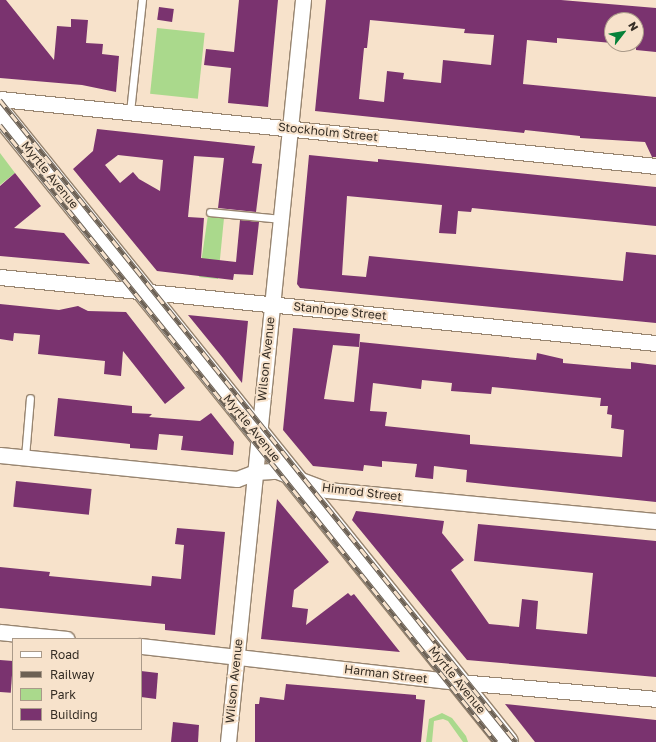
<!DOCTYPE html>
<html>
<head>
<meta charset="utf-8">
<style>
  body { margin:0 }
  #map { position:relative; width:656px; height:742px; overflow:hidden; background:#f7e2cb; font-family:"Golos Text",sans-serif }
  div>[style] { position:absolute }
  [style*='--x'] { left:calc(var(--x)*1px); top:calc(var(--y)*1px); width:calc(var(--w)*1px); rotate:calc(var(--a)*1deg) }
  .green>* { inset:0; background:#aad98c; transform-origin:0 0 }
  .building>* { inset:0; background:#7a336f; transform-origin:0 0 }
  .roads { filter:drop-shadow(1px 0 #988570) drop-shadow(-1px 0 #988570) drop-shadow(0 1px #988570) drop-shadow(0 -1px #988570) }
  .lane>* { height:7px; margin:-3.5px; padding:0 3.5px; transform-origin:3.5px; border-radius:3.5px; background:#fff }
  .street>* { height:15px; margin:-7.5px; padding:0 7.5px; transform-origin:7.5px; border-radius:7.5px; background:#fff }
  .primary>* { height:22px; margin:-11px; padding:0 11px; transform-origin:11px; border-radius:11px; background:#fff }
  .rail>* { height:4.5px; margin-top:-2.25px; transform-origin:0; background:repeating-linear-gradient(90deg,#f7e2cb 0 9px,#6d6154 0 18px); box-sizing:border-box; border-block:1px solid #6d6154 }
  span { translate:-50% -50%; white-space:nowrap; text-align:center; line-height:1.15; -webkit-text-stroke:4px #f7e2cb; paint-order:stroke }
  .street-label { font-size:12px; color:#362e25 }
  .legend { position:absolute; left:12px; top:638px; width:130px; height:92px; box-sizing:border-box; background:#f7e2cb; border:1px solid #aa9a89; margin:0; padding:5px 7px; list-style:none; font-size:12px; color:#362e25 }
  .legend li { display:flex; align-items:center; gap:8px; height:20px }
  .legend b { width:20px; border:1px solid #aa9a89 }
  .north { position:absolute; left:604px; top:12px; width:40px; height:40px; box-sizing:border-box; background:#f7e2cb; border:1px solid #aa9a89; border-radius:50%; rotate:59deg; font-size:11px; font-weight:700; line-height:16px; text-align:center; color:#362e25 }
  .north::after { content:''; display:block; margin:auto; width:14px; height:18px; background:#068139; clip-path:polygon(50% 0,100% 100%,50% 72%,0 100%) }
</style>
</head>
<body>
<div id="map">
  <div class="green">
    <i style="left:157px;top:28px;width:48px;height:66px;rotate:6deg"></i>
    <i style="clip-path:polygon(0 153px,15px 173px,0 185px)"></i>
    <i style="clip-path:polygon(208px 215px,224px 218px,218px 279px,199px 277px)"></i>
    <i style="clip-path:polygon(442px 713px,452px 718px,466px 736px,468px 742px,463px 742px,448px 721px,443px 719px,434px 721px,432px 742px,426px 742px,429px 719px)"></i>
  </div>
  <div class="building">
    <i style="clip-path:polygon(0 0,6px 0,54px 60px,57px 26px,71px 27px,71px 19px,88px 20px,86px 43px,103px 44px,102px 54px,119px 56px,116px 92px,82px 85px,0 78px)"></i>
    <i style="clip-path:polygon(239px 0,278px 0,268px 107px,228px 103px,231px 68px,204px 65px,206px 49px,234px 52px)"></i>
    <i style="clip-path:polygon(evenodd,326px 0,561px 0,656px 8px,656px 52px,636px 50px,636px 20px,612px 20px,612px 43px,557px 38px,557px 43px,527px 40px,523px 84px,656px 97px,656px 157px,652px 157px,645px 142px,580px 138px,580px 136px,525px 130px,524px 133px,315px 111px,326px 0,370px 20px,465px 29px,464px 33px,494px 35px,491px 65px,443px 60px,441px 83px,403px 79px,404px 73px,387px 71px,384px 102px,359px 99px,364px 48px,367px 48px,370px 20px)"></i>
    <i style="left:159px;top:7px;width:15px;height:13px;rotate:8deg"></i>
    <i style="clip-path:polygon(evenodd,97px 129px,255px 146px,252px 163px,262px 164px,256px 212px,218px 208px,224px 158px,194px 156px,188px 217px,204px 218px,201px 258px,236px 262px,240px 220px,259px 222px,253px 275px,234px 274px,233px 280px,157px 271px,73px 169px,93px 151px,97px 129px,118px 155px,163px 160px,160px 191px,139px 179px,133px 172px,120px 183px,105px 165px,118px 155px)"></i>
    <i style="clip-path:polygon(309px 155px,378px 162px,378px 159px,656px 187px,656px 226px,472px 208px,471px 212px,458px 211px,456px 234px,439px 233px,442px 205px,347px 196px,342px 275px,366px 277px,369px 256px,623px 281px,626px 252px,656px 255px,656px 323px,300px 288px,297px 284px)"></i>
    <i style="clip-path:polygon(15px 173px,41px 206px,14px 228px,64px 233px,90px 264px,0 256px,0 186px)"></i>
    <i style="clip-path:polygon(0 304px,59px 310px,78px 306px,88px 311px,126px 312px,185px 388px,165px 404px,123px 351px,121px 376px,104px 374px,105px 361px,38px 354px,40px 335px,14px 333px,13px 341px,0 339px)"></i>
    <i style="clip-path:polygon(188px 315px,248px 321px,242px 383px,223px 358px)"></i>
    <i style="clip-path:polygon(evenodd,293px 328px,360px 334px,359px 347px,333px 345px,324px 399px,354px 402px,360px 342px,536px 360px,537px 353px,563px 359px,563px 363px,617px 368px,631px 369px,631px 362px,656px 365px,656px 502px,466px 482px,467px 470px,434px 466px,433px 479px,415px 477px,417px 464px,382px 461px,382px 467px,364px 465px,363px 471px,313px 466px,283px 430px,293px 328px,422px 380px,452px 383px,451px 391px,491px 394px,492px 387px,601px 398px,600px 406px,608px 406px,607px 414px,612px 415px,611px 428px,624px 430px,622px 457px,470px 444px,470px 435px,385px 426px,387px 412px,370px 411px,373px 383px,421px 389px,422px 380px)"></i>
    <i style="clip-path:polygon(58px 398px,132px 406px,132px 413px,152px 414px,149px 417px,200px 421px,211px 413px,234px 442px,233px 455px,181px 450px,183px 436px,159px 434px,157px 450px,130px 448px,130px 444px,54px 436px)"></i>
    <i style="left:16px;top:481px;width:76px;height:26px;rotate:6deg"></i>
    <i style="clip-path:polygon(277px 499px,329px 562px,294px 590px,292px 607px,308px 609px,306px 625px,348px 593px,351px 596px,354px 594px,400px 652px,261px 639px)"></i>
    <i style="clip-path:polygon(356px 511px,444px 521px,442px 533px,464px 560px,451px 570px,489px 624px,519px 627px,522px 599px,538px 601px,536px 629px,587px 634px,593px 573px,474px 561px,478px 524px,656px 541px,656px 677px,467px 660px,352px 520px)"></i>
    <i style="clip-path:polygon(177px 528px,225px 532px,215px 635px,165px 630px,165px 624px,0 608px,0 567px,50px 572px,49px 576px,151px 586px,152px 576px,181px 579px,184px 545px,175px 544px)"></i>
    <i style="left:0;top:660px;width:13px;height:32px;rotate:4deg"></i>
    <i style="clip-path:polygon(141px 671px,158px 673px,156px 699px,141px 697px)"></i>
    <i style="clip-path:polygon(286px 684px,416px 695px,416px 699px,425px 700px,421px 742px,255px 742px,255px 704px,259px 704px,260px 697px,284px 700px)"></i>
    <i style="clip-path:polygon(505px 704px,656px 720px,656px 742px,535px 742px)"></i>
    <i style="clip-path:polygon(173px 722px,199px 725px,198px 742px,171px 742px)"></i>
  </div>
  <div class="roads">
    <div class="lane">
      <i style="--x:130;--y:112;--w:113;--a:-83.9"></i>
      <i style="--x:210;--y:212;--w:71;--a:5.6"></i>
      <i style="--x:25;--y:457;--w:59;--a:-85.2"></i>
    </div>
    <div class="street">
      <i style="--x:0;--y:99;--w:659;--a:5.83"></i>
      <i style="--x:0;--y:277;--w:659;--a:5.75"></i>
      <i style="--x:0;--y:455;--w:238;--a:5.8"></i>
      <i style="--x:237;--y:479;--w:19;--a:-21"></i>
      <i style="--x:255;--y:472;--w:22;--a:-3"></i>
      <i style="--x:277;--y:471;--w:53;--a:20.8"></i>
      <i style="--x:327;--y:490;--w:330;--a:5.4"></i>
      <i style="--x:0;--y:632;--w:67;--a:6"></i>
      <i style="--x:141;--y:646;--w:320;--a:6.5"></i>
      <i style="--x:459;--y:682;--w:198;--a:4.9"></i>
      <i style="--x:228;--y:742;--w:746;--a:-84.23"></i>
    </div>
    <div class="primary">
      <i style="--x:0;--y:113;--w:808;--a:51.13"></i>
    </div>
  </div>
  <div class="rail">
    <i style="--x:0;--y:100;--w:824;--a:51.21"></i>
    <i style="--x:0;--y:125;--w:792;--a:51.2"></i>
  </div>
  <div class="street-label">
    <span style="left:328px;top:132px;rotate:6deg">Stockholm Street</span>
    <span style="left:50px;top:175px;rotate:51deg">Myrtle Avenue</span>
    <span style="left:340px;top:311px;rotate:6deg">Stanhope Street</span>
    <span style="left:266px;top:359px;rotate:-84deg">Wilson Avenue</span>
    <span style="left:252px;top:428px;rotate:51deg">Myrtle Avenue</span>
    <span style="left:362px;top:492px;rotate:7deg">Himrod Street</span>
    <span style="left:386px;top:674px;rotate:7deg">Harman Street</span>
    <span style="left:457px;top:680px;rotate:51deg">Myrtle Avenue</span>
    <span style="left:234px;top:681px;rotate:-84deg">Wilson Avenue</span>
  </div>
  <ul class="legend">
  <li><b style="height:5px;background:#fff"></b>Road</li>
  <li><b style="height:5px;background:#6d6154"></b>Railway</li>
  <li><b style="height:11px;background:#aad98c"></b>Park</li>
  <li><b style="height:11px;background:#7a336f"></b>Building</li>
  </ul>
  <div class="north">N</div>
</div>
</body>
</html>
